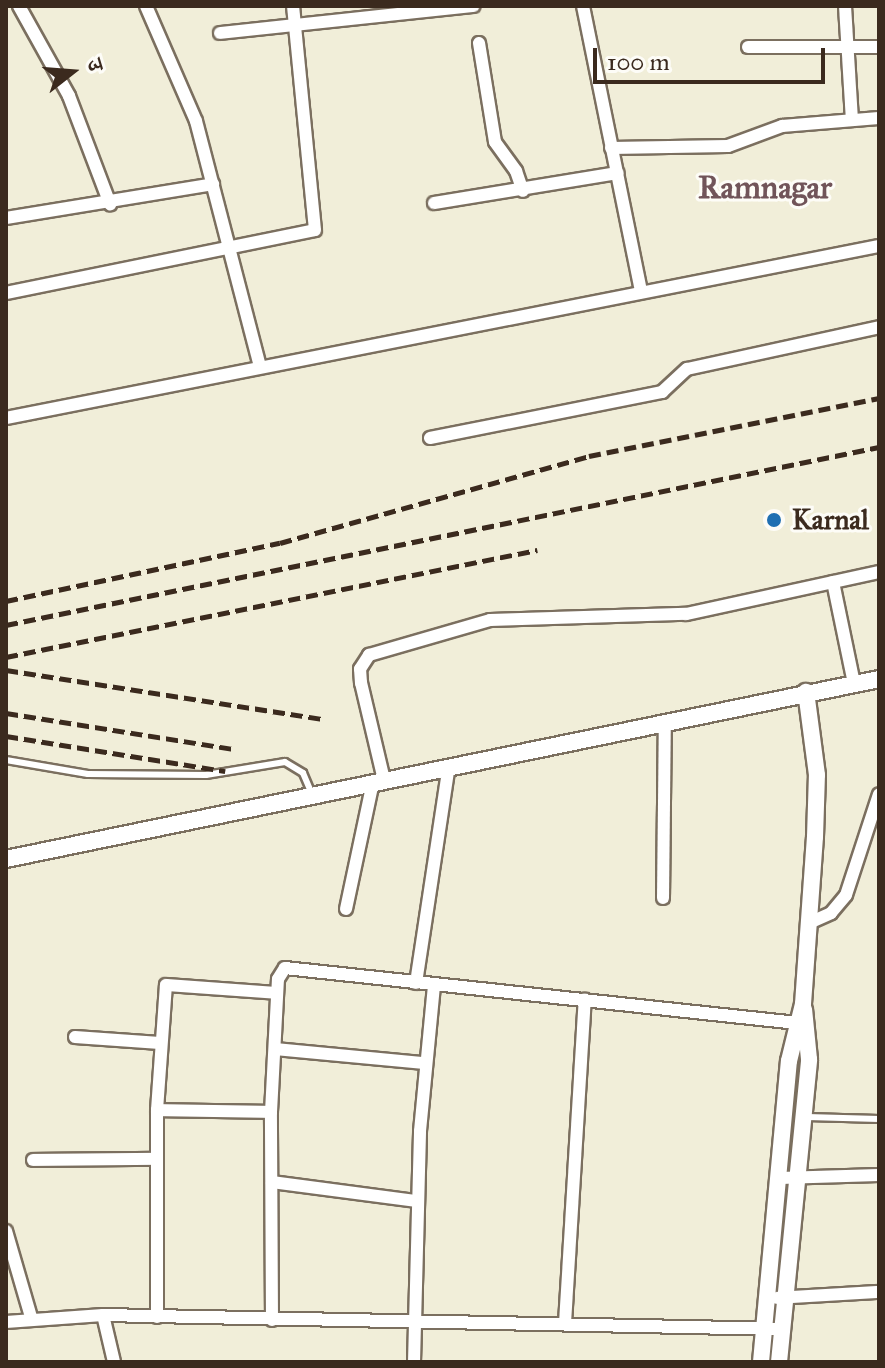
<!DOCTYPE html>
<html>
<head>
<meta charset="utf-8">
<style>
  body { margin:0 }
  #map { position:relative; width:885px; height:1368px; overflow:hidden; background:#f1eed9; font-family:"IM FELL Great Primer","Noto Serif Devanagari",serif }
  div>[style] { position:absolute }
  [style*='--x'] { left:calc(var(--x)*1px); top:calc(var(--y)*1px); width:calc(var(--w)*1px); rotate:calc(var(--a)*1deg) }
  .roads { filter:drop-shadow(2px 0 #7b6f5f) drop-shadow(-2px 0 #7b6f5f) drop-shadow(0 2px #7b6f5f) drop-shadow(0 -2px #7b6f5f) }
  .service>* { height:6px; margin:-3px; padding:0 3px; transform-origin:3px; border-radius:3px; background:#fff }
  .minor>* { height:12px; margin:-6px; padding:0 6px; transform-origin:6px; border-radius:6px; background:#fff }
  .tertiary>* { height:16px; margin:-8px; padding:0 8px; transform-origin:8px; border-radius:8px; background:#fff }
  .rail>* { height:5px; margin-top:-2.5px; transform-origin:0; background:repeating-linear-gradient(90deg,#3b2a1e 0 12px,transparent 0 18px) }
  .dots>* { width:22px; height:22px; translate:-50% -50%; box-sizing:border-box; border:4px solid #fdfcf7; border-radius:50% }
  span { translate:-50% -50%; white-space:nowrap; text-align:center; line-height:1.15; -webkit-text-stroke:6px #fdfcf7; paint-order:stroke }
  .poi-label { font-size:28px; color:#3b2a1e; font-weight:700 }
  .left { translate:0 -50%; text-align:left }
  .quarter-label { font-size:32px; color:#715459; font-weight:700 }
  .frame { position:absolute; inset:0; border:8px solid #3b2a1e; pointer-events:none }
  .north { position:absolute; left:32px; top:32px; width:80px; height:80px; -webkit-text-stroke:6px #fdfcf7; paint-order:stroke; rotate:73deg; font-size:22px; font-weight:700; line-height:32px; text-align:center; color:#3b2a1e }
  .north::after { content:''; display:block; margin:auto; width:28px; height:36px; background:#3b2a1e; clip-path:polygon(50% 0,100% 100%,50% 72%,0 100%) }
  .scale { position:absolute; left:593px; top:48px; width:232px; height:36px; box-sizing:border-box; border:4px solid #3b2a1e; border-top:0; padding-left:10px; font-size:24px; line-height:28px; white-space:nowrap; color:#3b2a1e; -webkit-text-stroke:6px #fdfcf7; paint-order:stroke }
</style>
</head>
<body>
<div id="map">
  <div class="roads">
    <div class="service">
      <i style="--x:6;--y:760;--w:83;--a:9.7"></i>
      <i style="--x:88;--y:774;--w:118;--a:0.5"></i>
      <i style="--x:206;--y:775;--w:80;--a:-9.3"></i>
      <i style="--x:285;--y:762;--w:21;--a:31"></i>
      <i style="--x:303;--y:773;--w:23;--a:67"></i>
      <i style="--x:807;--y:1117;--w:72;--a:1.6"></i>
    </div>
    <div class="minor">
      <i style="--x:19;--y:6;--w:103;--a:60.9"></i>
      <i style="--x:69;--y:96;--w:116;--a:69.2"></i>
      <i style="--x:146;--y:6;--w:125;--a:66.5"></i>
      <i style="--x:196;--y:121;--w:254;--a:75.4"></i>
      <i style="--x:583;--y:6;--w:292;--a:78.5"></i>
      <i style="--x:845;--y:6;--w:113;--a:86.5"></i>
      <i style="--x:220;--y:33;--w:255;--a:-6.1"></i>
      <i style="--x:479;--y:43;--w:100;--a:80.8"></i>
      <i style="--x:495;--y:142;--w:36;--a:54"></i>
      <i style="--x:516;--y:171;--w:21;--a:71"></i>
      <i style="--x:748;--y:47;--w:131;--a:0"></i>
      <i style="--x:611;--y:148;--w:117;--a:-1"></i>
      <i style="--x:728;--y:146;--w:58;--a:-20.3"></i>
      <i style="--x:782;--y:126;--w:97;--a:-4.7"></i>
      <i style="--x:434;--y:203;--w:186;--a:-9.3"></i>
      <i style="--x:6;--y:218;--w:210;--a:-9.3"></i>
      <i style="--x:6;--y:293;--w:315;--a:-11.5"></i>
      <i style="--x:315;--y:230;--w:225;--a:-95.6"></i>
      <i style="--x:6;--y:418;--w:890;--a:-11.15"></i>
      <i style="--x:430;--y:438;--w:237;--a:-11.2"></i>
      <i style="--x:662;--y:392;--w:34;--a:-43"></i>
      <i style="--x:687;--y:369;--w:197;--a:-12.3"></i>
      <i style="--x:833;--y:582;--w:103;--a:78.3"></i>
      <i style="--x:384;--y:780;--w:100;--a:-103.3"></i>
      <i style="--x:361;--y:683;--w:14;--a:-94"></i>
      <i style="--x:360;--y:669;--w:17;--a:-57"></i>
      <i style="--x:369;--y:655;--w:126;--a:-16.1"></i>
      <i style="--x:490;--y:620;--w:196;--a:-1.8"></i>
      <i style="--x:686;--y:614;--w:198;--a:-12.3"></i>
      <i style="--x:663;--y:898;--w:177;--a:-89.4"></i>
      <i style="--x:346;--y:909;--w:130;--a:-78"></i>
      <i style="--x:809;--y:923;--w:24;--a:-24"></i>
      <i style="--x:831;--y:913;--w:23;--a:-50"></i>
      <i style="--x:846;--y:895;--w:106;--a:-71.9"></i>
      <i style="--x:416;--y:983;--w:219;--a:-81.4"></i>
      <i style="--x:75;--y:1037;--w:85;--a:4"></i>
      <i style="--x:275;--y:1049;--w:150;--a:5.4"></i>
      <i style="--x:157;--y:1110;--w:114;--a:1"></i>
      <i style="--x:33;--y:1160;--w:123;--a:-0.5"></i>
      <i style="--x:780;--y:1178;--w:99;--a:-1.7"></i>
      <i style="--x:272;--y:1182;--w:146;--a:7.5"></i>
      <i style="--x:6;--y:1231;--w:90;--a:73.8"></i>
      <i style="--x:777;--y:1298;--w:102;--a:-3.4"></i>
      <i style="--x:103;--y:1315;--w:48;--a:76.8"></i>
      <i style="--x:157;--y:1317;--w:207;--a:-90"></i>
      <i style="--x:157;--y:1110;--w:125;--a:-85.9"></i>
      <i style="--x:166;--y:985;--w:111;--a:4.1"></i>
      <i style="--x:272;--y:1320;--w:208;--a:-90.3"></i>
      <i style="--x:271;--y:1112;--w:133;--a:-87"></i>
      <i style="--x:278;--y:979;--w:13;--a:-58"></i>
      <i style="--x:285;--y:968;--w:515;--a:6.13"></i>
      <i style="--x:6;--y:1322;--w:97;--a:-4.1"></i>
      <i style="--x:103;--y:1315;--w:679;--a:1.18"></i>
      <i style="--x:565;--y:1323;--w:324;--a:-86.5"></i>
      <i style="--x:414;--y:1362;--w:231;--a:-88.5"></i>
      <i style="--x:420;--y:1131;--w:147;--a:-84.5"></i>
    </div>
    <div class="tertiary">
      <i style="--x:6;--y:859;--w:891;--a:-11.65"></i>
      <i style="--x:761;--y:1362;--w:302;--a:-84.7"></i>
      <i style="--x:789;--y:1061;--w:59;--a:-76.2"></i>
      <i style="--x:803;--y:1004;--w:167;--a:-85.9"></i>
      <i style="--x:815;--y:837;--w:62;--a:-88.2"></i>
      <i style="--x:817;--y:775;--w:84;--a:-97.5"></i>
      <i style="--x:779;--y:1362;--w:304;--a:-84.3"></i>
      <i style="--x:809;--y:1059;--w:50;--a:-95.7"></i>
    </div>
  </div>
  <div class="rail">
    <i style="--x:6;--y:601;--w:280;--a:-12"></i>
    <i style="--x:280;--y:543;--w:321;--a:-15.7"></i>
    <i style="--x:589;--y:456;--w:296;--a:-11.3"></i>
    <i style="--x:6;--y:625;--w:891;--a:-11.52"></i>
    <i style="--x:6;--y:657;--w:542;--a:-11.39"></i>
    <i style="--x:6;--y:670;--w:321;--a:8.8"></i>
    <i style="--x:6;--y:713;--w:231;--a:9"></i>
    <i style="--x:6;--y:736;--w:222;--a:9.1"></i>
  </div>
  <div class="dots">
    <i style="left:774px;top:520px;background:#1f6fb2"></i>
  </div>
  <div class="poi-label">
    <span class="left" style="left:792px;top:520px">Karnal</span>
  </div>
  <div class="quarter-label">
    <span style="left:765px;top:188px">Ramnagar</span>
  </div>
  <div class="frame"></div>
  <div class="north">उ</div>
  <div class="scale">100 m</div>
</div>
</body>
</html>
